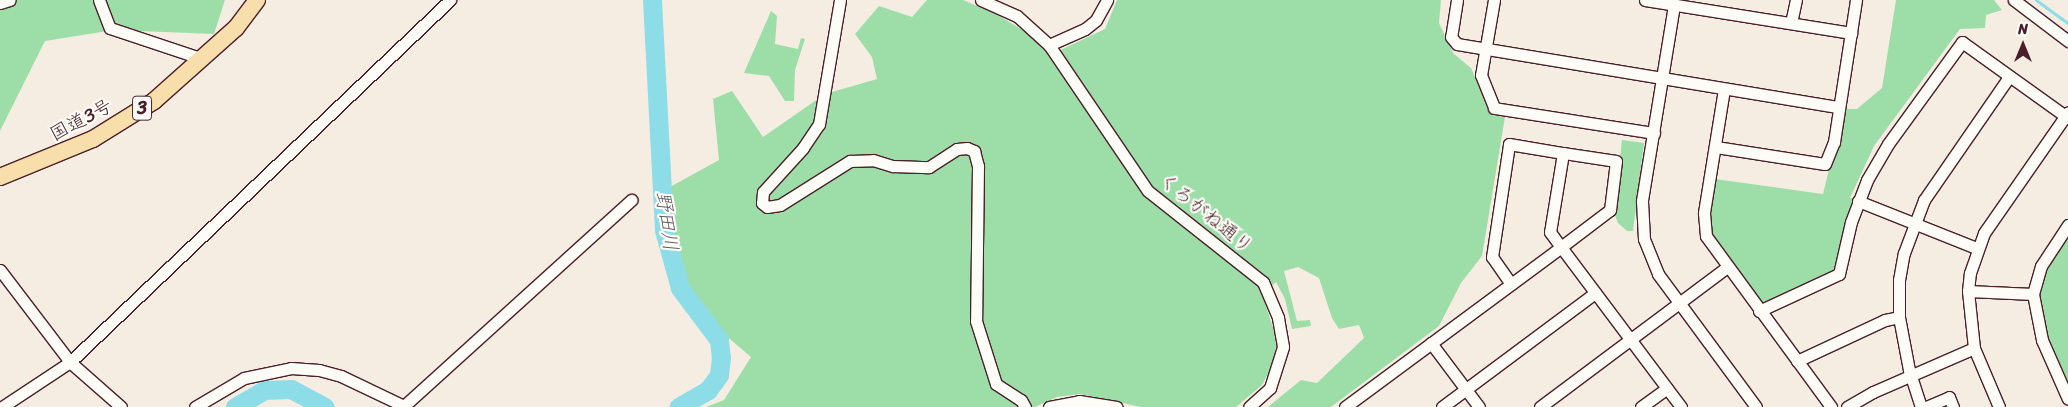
<!DOCTYPE html>
<html>
<head>
<meta charset="utf-8">
<style>
  body { margin:0 }
  #map { position:relative; width:2068px; height:407px; overflow:hidden; background:#f6ede2; font-family:Sriracha,"Klee One",sans-serif }
  div>[style] { position:absolute }
  [style*='--x'] { left:calc(var(--x)*1px); top:calc(var(--y)*1px); width:calc(var(--w)*1px); rotate:calc(var(--a)*1deg) }
  .green>* { inset:0; background:#9ddea8 }
  .stream>* { height:3px; margin:-1.5px; padding:0 1.5px; transform-origin:1.5px; border-radius:1.5px; background:#8ddde8 }
  .river>* { height:19px; margin:-9.5px; padding:0 9.5px; transform-origin:9.5px; border-radius:9.5px; background:#8ddde8 }
  .roads { filter:drop-shadow(1px 0 #4a1f2b) drop-shadow(-1px 0 #4a1f2b) drop-shadow(0 1px #4a1f2b) drop-shadow(0 -1px #4a1f2b) }
  .minor>* { height:11px; margin:-5.5px; padding:0 5.5px; transform-origin:5.5px; border-radius:5.5px; background:#fdfcf7 }
  .highway>* { height:16px; margin:-8px; padding:0 8px; transform-origin:8px; border-radius:8px; background:#f8deab }
  span { translate:-50% -50%; white-space:nowrap; text-align:center; line-height:1.15; -webkit-text-stroke:4.5px #fdfcf7; paint-order:stroke }
  .shield-label span { padding:1px 4px; background:#fdfcf7; border:1px solid; border-radius:4px; -webkit-text-stroke-width:0 }
  .shield-label { font-size:18px; color:#4a1f2b; font-weight:700 }
  .street-label { font-size:19px; color:#4a1f2b }
  .water-label { font-size:20px; color:#5e5864; font-style:italic }
  .north { position:absolute; left:1998px; top:20px; width:50px; height:50px; -webkit-text-stroke:4px #fdfcf7; paint-order:stroke; rotate:0deg; font-size:14px; font-weight:700; line-height:20px; text-align:center; color:#4a1f2b }
  .north::after { content:''; display:block; margin:auto; width:18px; height:22px; background:#4a1f2b; clip-path:polygon(50% 0,100% 100%,50% 72%,0 100%) }
</style>
</head>
<body>
<div id="map">
  <div class="green">
    <i style="clip-path:polygon(0 0,225px 0,214px 34px,114px 30px,45px 41px,0 131px)"></i>
    <i style="clip-path:polygon(927px 0,963px 0,996px 14px,1026px 32px,1050px 55px,1105px 29px,1117px 0,1441px 0,1439px 23px,1453px 53px,1471px 68px,1492px 115px,1505px 117px,1482px 256px,1461px 283px,1439px 326px,1331px 407px,1268px 407px,1301px 380px,1317px 383px,1364px 338px,1359px 325px,1339px 329px,1332px 318px,1319px 278px,1298px 267px,1284px 271px,1297px 321px,1310px 320px,1311px 326px,1292px 329px,1285px 299px,1276px 282px,1262px 294px,1277px 340px,1273px 364px,1262px 385px,1236px 407px,1141px 407px,1080px 394px,1057px 397px,1035px 407px,706px 407px,724px 400px,751px 357px,703px 316px,673px 281px,665px 228px,670px 187px,719px 160px,713px 99px,732px 91px,763px 137px,825px 94px,877px 79px,872px 57px,855px 34px,879px 6px,912px 17px)"></i>
    <i style="clip-path:polygon(1896px 0,1994px 0,2002px 10px,1986px 15px,1985px 28px,1960px 29px,1874px 146px,1850px 198px,1854px 199px,1833px 272px,1765px 303px,1756px 301px,1713px 240px,1709px 228px,1715px 179px,1823px 194px,1844px 109px,1857px 109px,1882px 88px)"></i>
    <i style="clip-path:polygon(771px 11px,777px 16px,775px 44px,798px 49px,801px 38px,805px 39px,795px 70px,794px 101px,785px 101px,769px 76px,744px 73px)"></i>
    <i style="clip-path:polygon(1622px 140px,1644px 143px,1633px 231px,1627px 231px,1618px 223px,1614px 213px)"></i>
    <i style="clip-path:polygon(2068px 235px,2068px 384px,2041px 323px,2038px 303px,2041px 283px,2050px 261px)"></i>
  </div>
  <div class="stream">
    <i style="--x:2036;--y:0;--w:39;--a:36"></i>
  </div>
  <div class="river">
    <i style="--x:652;--y:0;--w:230;--a:87"></i>
    <i style="--x:664;--y:230;--w:60;--a:74.6"></i>
    <i style="--x:680;--y:288;--w:65;--a:53.1"></i>
    <i style="--x:719;--y:340;--w:18;--a:84"></i>
    <i style="--x:721;--y:358;--w:17;--a:97"></i>
    <i style="--x:719;--y:375;--w:19;--a:126"></i>
    <i style="--x:708;--y:390;--w:34;--a:150"></i>
    <i style="--x:235;--y:407;--w:34;--a:-30"></i>
    <i style="--x:265;--y:390;--w:26;--a:-2"></i>
    <i style="--x:291;--y:389;--w:38;--a:28"></i>
  </div>
  <div class="roads">
    <div class="minor">
      <i style="--x:99;--y:0;--w:30;--a:69"></i>
      <i style="--x:110;--y:28;--w:98;--a:18.4"></i>
      <i style="--x:840;--y:0;--w:126;--a:99.6"></i>
      <i style="--x:819;--y:124;--w:29;--a:124"></i>
      <i style="--x:803;--y:148;--w:59;--a:132.3"></i>
      <i style="--x:763;--y:192;--w:11;--a:95"></i>
      <i style="--x:762;--y:203;--w:6;--a:39"></i>
      <i style="--x:767;--y:207;--w:13;--a:-9"></i>
      <i style="--x:780;--y:205;--w:83;--a:-32.2"></i>
      <i style="--x:850;--y:161;--w:23;--a:-2"></i>
      <i style="--x:873;--y:160;--w:21;--a:17"></i>
      <i style="--x:893;--y:166;--w:36;--a:2"></i>
      <i style="--x:929;--y:167;--w:33;--a:-33"></i>
      <i style="--x:957;--y:149;--w:10;--a:-6"></i>
      <i style="--x:967;--y:148;--w:8;--a:23"></i>
      <i style="--x:974;--y:151;--w:16;--a:75"></i>
      <i style="--x:978;--y:166;--w:155;--a:90.7"></i>
      <i style="--x:976;--y:321;--w:66;--a:72.4"></i>
      <i style="--x:996;--y:384;--w:30;--a:33"></i>
      <i style="--x:1021;--y:400;--w:8;--a:60"></i>
      <i style="--x:981;--y:0;--w:39;--a:24"></i>
      <i style="--x:1017;--y:16;--w:43;--a:42.2"></i>
      <i style="--x:1049;--y:45;--w:176;--a:55.9"></i>
      <i style="--x:1148;--y:191;--w:147;--a:38.4"></i>
      <i style="--x:1263;--y:282;--w:39;--a:67"></i>
      <i style="--x:1278;--y:318;--w:29;--a:80"></i>
      <i style="--x:1283;--y:347;--w:43;--a:107.6"></i>
      <i style="--x:1270;--y:388;--w:28;--a:138"></i>
      <i style="--x:1457;--y:0;--w:37;--a:99"></i>
      <i style="--x:1451;--y:37;--w:9;--a:49"></i>
      <i style="--x:1457;--y:44;--w:387;--a:9.4"></i>
      <i style="--x:1494;--y:0;--w:76;--a:99.8"></i>
      <i style="--x:1481;--y:75;--w:35;--a:68"></i>
      <i style="--x:1494;--y:108;--w:162;--a:8.9"></i>
      <i style="--x:1645;--y:0;--w:209;--a:9.1"></i>
      <i style="--x:2014;--y:0;--w:68;--a:37.2"></i>
      <i style="--x:0;--y:3;--w:10;--a:-17"></i>
      <i style="--x:1674;--y:5;--w:199;--a:99.3"></i>
      <i style="--x:1642;--y:201;--w:38;--a:87"></i>
      <i style="--x:1644;--y:239;--w:38;--a:68"></i>
      <i style="--x:1658;--y:274;--w:165;--a:53.6"></i>
      <i style="--x:1791;--y:23;--w:24;--a:-78"></i>
      <i style="--x:1049;--y:45;--w:39;--a:-24"></i>
      <i style="--x:1085;--y:29;--w:14;--a:-39"></i>
      <i style="--x:1096;--y:20;--w:23;--a:-61"></i>
      <i style="--x:1724;--y:89;--w:126;--a:99.2"></i>
      <i style="--x:1704;--y:213;--w:23;--a:85"></i>
      <i style="--x:1706;--y:236;--w:212;--a:53.8"></i>
      <i style="--x:1716;--y:147;--w:110;--a:8.9"></i>
      <i style="--x:1825;--y:164;--w:24;--a:-68"></i>
      <i style="--x:1834;--y:142;--w:144;--a:-81.2"></i>
      <i style="--x:1858;--y:201;--w:127;--a:21.7"></i>
      <i style="--x:2068;--y:225;--w:49;--a:123.4"></i>
      <i style="--x:2041;--y:266;--w:29;--a:106"></i>
      <i style="--x:2033;--y:294;--w:47;--a:78.9"></i>
      <i style="--x:2042;--y:340;--w:64;--a:66.2"></i>
      <i style="--x:0;--y:270;--w:116;--a:52.7"></i>
      <i style="--x:70;--y:362;--w:68;--a:41.4"></i>
      <i style="--x:1511;--y:284;--w:33;--a:-125"></i>
      <i style="--x:1492;--y:257;--w:114;--a:-81.4"></i>
      <i style="--x:1509;--y:144;--w:55;--a:9.5"></i>
      <i style="--x:1968;--y:291;--w:65;--a:2.6"></i>
      <i style="--x:1759;--y:311;--w:88;--a:-24.8"></i>
      <i style="--x:1839;--y:274;--w:53;--a:-77"></i>
      <i style="--x:1851;--y:222;--w:45;--a:-69.1"></i>
      <i style="--x:1867;--y:180;--w:42;--a:-59.7"></i>
      <i style="--x:1888;--y:144;--w:126;--a:-54"></i>
      <i style="--x:1962;--y:42;--w:130;--a:35.6"></i>
      <i style="--x:1431;--y:343;--w:80;--a:53.1"></i>
      <i style="--x:1797;--y:361;--w:97;--a:-25"></i>
      <i style="--x:1885;--y:320;--w:14;--a:-12"></i>
      <i style="--x:2;--y:407;--w:82;--a:-33.5"></i>
      <i style="--x:70;--y:362;--w:525;--a:-43.61"></i>
      <i style="--x:195;--y:407;--w:57;--a:-30.6"></i>
      <i style="--x:244;--y:378;--w:48;--a:-12"></i>
      <i style="--x:291;--y:368;--w:28;--a:4"></i>
      <i style="--x:319;--y:370;--w:23;--a:15"></i>
      <i style="--x:341;--y:376;--w:70;--a:25.5"></i>
      <i style="--x:404;--y:406;--w:307;--a:-42.2"></i>
      <i style="--x:1049;--y:407;--w:31;--a:-11"></i>
      <i style="--x:1079;--y:401;--w:38;--a:9"></i>
      <i style="--x:1345;--y:407;--w:269;--a:-36.5"></i>
      <i style="--x:1561;--y:247;--w:61;--a:-37.1"></i>
      <i style="--x:1610;--y:210;--w:49;--a:-83"></i>
      <i style="--x:1616;--y:161;--w:54;--a:-171.4"></i>
      <i style="--x:1563;--y:153;--w:80;--a:99.3"></i>
      <i style="--x:1550;--y:232;--w:19;--a:54"></i>
      <i style="--x:1561;--y:247;--w:200;--a:53.1"></i>
      <i style="--x:1442;--y:407;--w:191;--a:-36.7"></i>
      <i style="--x:1540;--y:407;--w:234;--a:-36.8"></i>
      <i style="--x:1641;--y:407;--w:32;--a:-36"></i>
      <i style="--x:1847;--y:407;--w:30;--a:-30"></i>
      <i style="--x:1873;--y:392;--w:110;--a:-23.5"></i>
      <i style="--x:1921;--y:407;--w:39;--a:-108"></i>
      <i style="--x:1909;--y:370;--w:54;--a:-100.7"></i>
      <i style="--x:1899;--y:317;--w:37;--a:-90"></i>
      <i style="--x:1899;--y:280;--w:27;--a:-80"></i>
      <i style="--x:1904;--y:253;--w:57;--a:-69.3"></i>
      <i style="--x:1924;--y:200;--w:150;--a:-55.4"></i>
      <i style="--x:1926;--y:407;--w:25;--a:-23"></i>
      <i style="--x:1949;--y:397;--w:11;--a:68"></i>
      <i style="--x:1999;--y:407;--w:64;--a:-113"></i>
      <i style="--x:1974;--y:348;--w:57;--a:-96"></i>
      <i style="--x:1968;--y:291;--w:18;--a:-84"></i>
      <i style="--x:1970;--y:273;--w:42;--a:-70.7"></i>
      <i style="--x:1984;--y:233;--w:147;--a:-55.2"></i>
    </div>
    <div class="highway">
      <i style="--x:0;--y:177;--w:100;--a:-22.2"></i>
      <i style="--x:93;--y:139;--w:72;--a:-31.9"></i>
      <i style="--x:154;--y:101;--w:110;--a:-41.7"></i>
      <i style="--x:236;--y:28;--w:35;--a:-53"></i>
    </div>
  </div>
  <div class="shield-label">
    <span style="left:142px;top:108px">3</span>
  </div>
  <div class="street-label">
    <span style="left:81px;top:120px;rotate:-28deg">国道3号</span>
    <span style="left:1206px;top:213px;rotate:39deg">くろがね通り</span>
  </div>
  <div class="water-label">
    <span style="left:667px;top:221px;rotate:82deg">野田川</span>
  </div>
  <div class="north">N</div>
</div>
</body>
</html>
